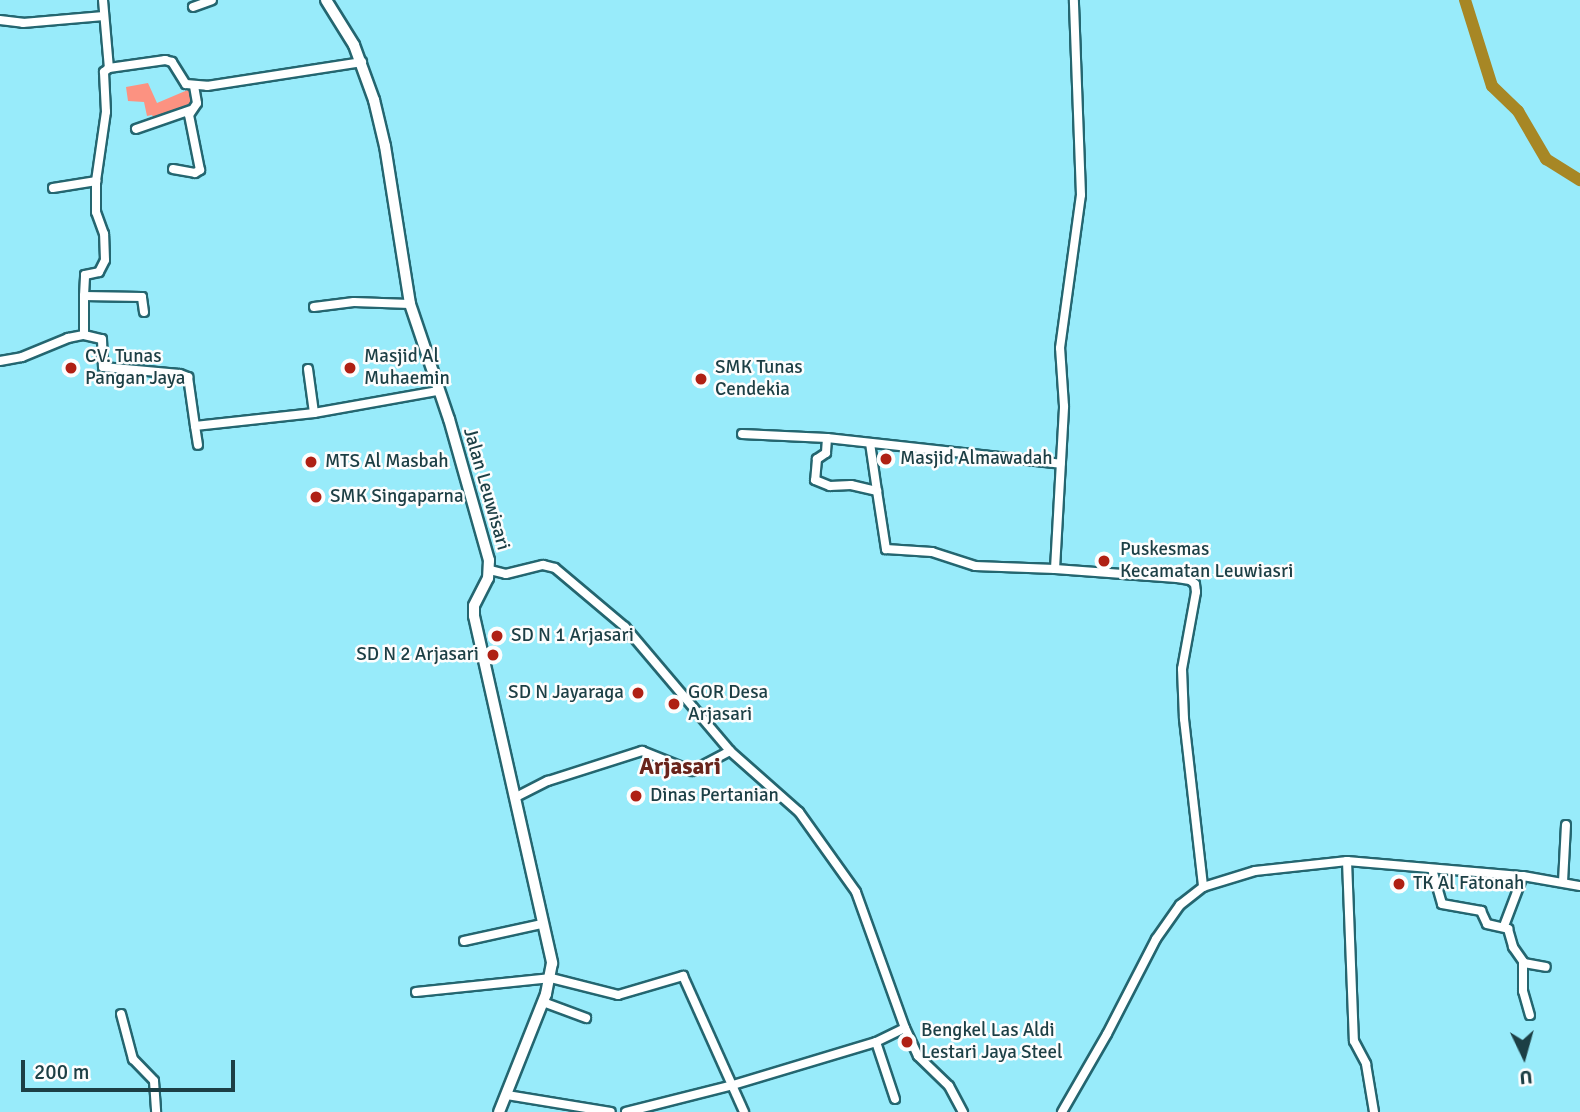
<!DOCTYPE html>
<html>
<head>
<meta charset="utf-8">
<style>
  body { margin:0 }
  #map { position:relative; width:1580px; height:1112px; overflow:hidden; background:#98ebfa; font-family:Signika,sans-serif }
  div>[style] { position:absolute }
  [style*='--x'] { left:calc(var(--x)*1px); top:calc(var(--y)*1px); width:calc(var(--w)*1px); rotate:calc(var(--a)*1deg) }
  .green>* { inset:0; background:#fc9281 }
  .river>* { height:12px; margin:-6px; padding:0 6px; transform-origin:6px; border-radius:6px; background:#a78725 }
  .roads { filter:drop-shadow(2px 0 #246670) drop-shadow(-2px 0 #246670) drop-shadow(0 2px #246670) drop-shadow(0 -2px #246670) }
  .minor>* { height:8px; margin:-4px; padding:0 4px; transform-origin:4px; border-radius:4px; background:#fff }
  .secondary>* { height:10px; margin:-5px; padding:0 5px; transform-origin:5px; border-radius:5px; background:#fff }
  .dots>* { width:19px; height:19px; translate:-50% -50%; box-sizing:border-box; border:4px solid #fdfdfd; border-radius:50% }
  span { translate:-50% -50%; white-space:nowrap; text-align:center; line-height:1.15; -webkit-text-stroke:5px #fdfdfd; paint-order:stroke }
  .poi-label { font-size:19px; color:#1c3f45 }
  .left { translate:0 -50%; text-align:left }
  .right { translate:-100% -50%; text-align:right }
  .street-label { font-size:19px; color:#1c3f45 }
  .quarter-label { font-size:23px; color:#69251c; font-weight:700 }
  .north { position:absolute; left:1489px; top:1021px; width:70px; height:70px; -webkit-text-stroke:5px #fdfdfd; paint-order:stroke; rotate:175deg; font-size:19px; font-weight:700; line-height:28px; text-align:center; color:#1c3f45 }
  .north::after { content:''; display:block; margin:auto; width:24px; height:32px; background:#1c3f45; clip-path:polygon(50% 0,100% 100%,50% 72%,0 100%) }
  .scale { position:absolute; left:21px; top:1060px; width:214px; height:32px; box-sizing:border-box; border:4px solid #1c3f45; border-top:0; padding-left:9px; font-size:21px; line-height:24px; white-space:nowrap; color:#1c3f45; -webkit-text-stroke:5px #fdfdfd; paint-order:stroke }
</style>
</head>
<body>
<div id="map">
  <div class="green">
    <i style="clip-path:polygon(148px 83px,157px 103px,190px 89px,193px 104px,156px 121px,152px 115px,147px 116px,144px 102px,128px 101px,126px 87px)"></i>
  </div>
  <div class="river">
    <i style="--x:1465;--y:0;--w:90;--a:72.6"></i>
    <i style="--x:1492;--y:86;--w:36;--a:44"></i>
    <i style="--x:1518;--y:111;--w:56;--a:59.7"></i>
    <i style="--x:1546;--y:159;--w:40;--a:32"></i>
  </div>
  <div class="roads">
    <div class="minor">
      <i style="--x:103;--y:0;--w:68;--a:85"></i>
      <i style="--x:109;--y:68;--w:57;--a:-8.1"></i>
      <i style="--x:165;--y:60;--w:7;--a:16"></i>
      <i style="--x:172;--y:62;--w:26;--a:58"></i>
      <i style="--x:186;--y:84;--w:21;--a:5"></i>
      <i style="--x:207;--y:86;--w:157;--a:-8.8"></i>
      <i style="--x:193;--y:7;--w:20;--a:-20"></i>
      <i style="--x:0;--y:20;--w:23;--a:7"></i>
      <i style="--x:23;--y:23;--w:81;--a:-4.9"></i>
      <i style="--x:136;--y:129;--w:58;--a:-19.1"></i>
      <i style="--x:173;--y:169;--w:22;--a:10"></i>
      <i style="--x:195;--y:173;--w:6;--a:-31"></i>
      <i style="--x:200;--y:170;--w:56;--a:-101.3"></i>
      <i style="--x:189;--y:115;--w:14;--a:-56"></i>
      <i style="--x:197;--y:103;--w:17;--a:-100"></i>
      <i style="--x:53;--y:188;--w:44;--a:-9.2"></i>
      <i style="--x:84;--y:296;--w:21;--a:-87"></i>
      <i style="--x:85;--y:275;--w:14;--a:-12"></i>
      <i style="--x:99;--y:272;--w:13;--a:-63"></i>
      <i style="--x:105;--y:260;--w:26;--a:-92"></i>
      <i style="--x:104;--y:234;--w:23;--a:-110"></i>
      <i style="--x:96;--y:212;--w:31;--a:-90"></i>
      <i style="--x:96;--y:181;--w:70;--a:-81.8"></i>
      <i style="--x:106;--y:112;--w:40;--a:-92.9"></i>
      <i style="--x:104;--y:72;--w:6;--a:-39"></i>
      <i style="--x:314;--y:307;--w:40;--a:-7.1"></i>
      <i style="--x:354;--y:302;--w:56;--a:2"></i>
      <i style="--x:144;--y:312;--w:15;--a:-98"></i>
      <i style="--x:142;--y:297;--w:58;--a:-179"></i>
      <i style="--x:84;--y:296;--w:39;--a:90"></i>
      <i style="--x:84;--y:335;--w:18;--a:13"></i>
      <i style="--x:102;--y:339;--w:28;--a:88"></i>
      <i style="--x:103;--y:367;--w:77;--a:5.2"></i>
      <i style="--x:180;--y:374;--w:9;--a:21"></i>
      <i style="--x:188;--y:377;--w:49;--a:81.9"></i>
      <i style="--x:195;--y:426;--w:120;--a:-6.2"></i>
      <i style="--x:314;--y:413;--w:126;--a:-10.1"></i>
      <i style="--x:0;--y:361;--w:22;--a:-10"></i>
      <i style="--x:22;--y:357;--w:50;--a:-22.4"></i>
      <i style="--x:68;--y:338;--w:16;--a:-11"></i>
      <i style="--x:308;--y:369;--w:44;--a:82.2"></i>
      <i style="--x:195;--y:426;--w:19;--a:81"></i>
      <i style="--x:742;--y:434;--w:85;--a:2.7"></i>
      <i style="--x:827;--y:438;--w:235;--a:6.3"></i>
      <i style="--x:827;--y:438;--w:15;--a:94"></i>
      <i style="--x:826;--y:453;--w:11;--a:146"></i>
      <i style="--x:817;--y:459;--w:21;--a:95"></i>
      <i style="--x:815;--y:480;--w:16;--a:22"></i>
      <i style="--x:830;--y:486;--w:21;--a:-3"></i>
      <i style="--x:851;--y:485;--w:27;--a:13"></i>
      <i style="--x:877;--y:491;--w:59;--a:81.2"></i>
      <i style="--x:886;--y:549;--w:46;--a:3.7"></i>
      <i style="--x:932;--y:552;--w:45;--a:18"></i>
      <i style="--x:975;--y:566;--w:80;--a:2.1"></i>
      <i style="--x:1055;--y:569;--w:163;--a:-86.8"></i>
      <i style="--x:1064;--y:406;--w:58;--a:-93.9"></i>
      <i style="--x:1060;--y:348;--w:154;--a:-82.2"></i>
      <i style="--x:1081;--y:195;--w:195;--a:-92.1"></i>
      <i style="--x:870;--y:443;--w:49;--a:81.7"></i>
      <i style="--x:1055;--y:569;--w:122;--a:4.2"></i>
      <i style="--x:1177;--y:578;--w:13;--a:9"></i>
      <i style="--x:1190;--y:580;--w:6;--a:39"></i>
      <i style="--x:1195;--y:584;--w:8;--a:83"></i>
      <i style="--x:1196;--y:592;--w:78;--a:100.3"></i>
      <i style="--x:1182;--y:669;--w:50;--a:87.7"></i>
      <i style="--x:1184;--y:719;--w:169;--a:83.5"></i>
      <i style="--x:490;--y:570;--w:16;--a:14"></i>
      <i style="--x:506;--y:574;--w:38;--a:-14"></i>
      <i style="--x:543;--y:565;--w:12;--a:14"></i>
      <i style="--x:555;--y:568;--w:92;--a:40.1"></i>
      <i style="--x:625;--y:627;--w:162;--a:49.7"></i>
      <i style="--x:730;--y:751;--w:92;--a:41.5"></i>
      <i style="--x:799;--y:812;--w:98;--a:54.5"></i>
      <i style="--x:856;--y:892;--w:145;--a:70.2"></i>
      <i style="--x:905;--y:1028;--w:31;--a:65"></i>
      <i style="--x:918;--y:1056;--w:43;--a:44.1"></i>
      <i style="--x:949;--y:1086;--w:30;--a:62"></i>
      <i style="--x:516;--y:797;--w:36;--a:-27"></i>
      <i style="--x:548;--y:781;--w:99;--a:-17.7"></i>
      <i style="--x:642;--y:751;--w:54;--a:21.8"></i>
      <i style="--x:692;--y:771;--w:43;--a:-27.8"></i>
      <i style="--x:1347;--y:861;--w:180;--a:87.8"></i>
      <i style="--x:1354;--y:1041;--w:26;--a:62"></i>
      <i style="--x:1366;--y:1064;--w:49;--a:80.5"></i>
      <i style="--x:1432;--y:869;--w:36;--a:74"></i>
      <i style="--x:1442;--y:904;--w:40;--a:10"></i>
      <i style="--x:1481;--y:911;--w:14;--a:65"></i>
      <i style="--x:1487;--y:924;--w:22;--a:13"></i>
      <i style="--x:1508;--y:929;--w:19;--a:74"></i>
      <i style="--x:1513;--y:947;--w:19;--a:55"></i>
      <i style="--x:1524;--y:963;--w:22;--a:10"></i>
      <i style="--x:1563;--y:882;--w:57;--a:-87"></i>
      <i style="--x:1504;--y:926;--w:53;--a:-69.2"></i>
      <i style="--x:464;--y:941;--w:80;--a:-12.3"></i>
      <i style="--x:1523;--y:962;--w:29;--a:90"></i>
      <i style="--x:1523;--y:991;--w:25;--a:74"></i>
      <i style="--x:416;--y:992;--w:136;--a:-5.9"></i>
      <i style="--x:551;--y:978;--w:69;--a:14.2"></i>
      <i style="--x:618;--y:995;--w:68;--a:-16.3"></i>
      <i style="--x:683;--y:976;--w:149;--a:65.8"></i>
      <i style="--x:543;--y:1002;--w:46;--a:20.4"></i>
      <i style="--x:121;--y:1014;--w:47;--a:75.1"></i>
      <i style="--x:133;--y:1059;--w:30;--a:46"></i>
      <i style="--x:154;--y:1081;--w:31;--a:86"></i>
      <i style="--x:876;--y:1042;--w:60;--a:71.6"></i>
      <i style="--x:507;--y:1095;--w:105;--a:9.3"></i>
      <i style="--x:626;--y:1112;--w:110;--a:-14.2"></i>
      <i style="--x:733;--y:1085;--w:149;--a:-16.7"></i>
      <i style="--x:876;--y:1042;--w:32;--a:-26"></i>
      <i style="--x:1062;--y:1112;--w:90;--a:-60"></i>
      <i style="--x:1107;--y:1034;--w:107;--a:-62.7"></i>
      <i style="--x:1156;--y:939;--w:42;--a:-54.8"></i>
      <i style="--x:1180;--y:905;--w:29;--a:-38"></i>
      <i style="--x:1203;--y:887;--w:54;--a:-17.1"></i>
      <i style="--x:1255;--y:871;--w:93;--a:-6.2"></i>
      <i style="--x:1347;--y:861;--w:177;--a:4.9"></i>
      <i style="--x:1523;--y:876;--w:58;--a:10"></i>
    </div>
    <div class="secondary">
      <i style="--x:326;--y:0;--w:53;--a:58.1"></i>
      <i style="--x:354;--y:45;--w:59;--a:70"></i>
      <i style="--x:374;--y:100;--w:47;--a:76.6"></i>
      <i style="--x:385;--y:146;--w:160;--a:81"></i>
      <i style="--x:410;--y:304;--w:121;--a:71.3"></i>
      <i style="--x:449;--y:419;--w:147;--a:74.2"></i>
      <i style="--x:489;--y:560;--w:18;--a:93"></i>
      <i style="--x:488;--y:578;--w:31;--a:117"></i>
      <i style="--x:474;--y:606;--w:10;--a:90"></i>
      <i style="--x:474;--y:616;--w:356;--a:77.3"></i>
      <i style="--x:552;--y:963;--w:32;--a:101"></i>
      <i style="--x:546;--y:994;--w:127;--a:111.7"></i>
    </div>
  </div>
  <div class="dots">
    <i style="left:71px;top:368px;background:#af2014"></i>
    <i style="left:350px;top:368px;background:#af2014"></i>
    <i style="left:701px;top:379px;background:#af2014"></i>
    <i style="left:886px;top:459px;background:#af2014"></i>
    <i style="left:311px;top:462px;background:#af2014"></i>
    <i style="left:316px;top:497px;background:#af2014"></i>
    <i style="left:1104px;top:561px;background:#af2014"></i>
    <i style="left:497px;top:636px;background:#af2014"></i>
    <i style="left:493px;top:655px;background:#af2014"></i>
    <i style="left:638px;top:693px;background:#af2014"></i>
    <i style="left:674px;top:704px;background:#af2014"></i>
    <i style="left:636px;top:796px;background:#af2014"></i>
    <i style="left:1399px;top:884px;background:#af2014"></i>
    <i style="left:907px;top:1042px;background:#af2014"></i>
  </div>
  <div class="poi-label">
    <span class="left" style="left:85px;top:368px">CV. Tunas<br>Pangan Jaya</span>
    <span class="left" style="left:364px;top:368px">Masjid Al<br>Muhaemin</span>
    <span class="left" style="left:715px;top:379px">SMK Tunas<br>Cendekia</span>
    <span class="left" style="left:900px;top:459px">Masjid Almawadah</span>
    <span class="left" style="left:325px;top:462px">MTS Al Masbah</span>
    <span class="left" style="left:330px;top:497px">SMK Singaparna</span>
    <span class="left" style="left:1120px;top:561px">Puskesmas<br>Kecamatan Leuwiasri</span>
    <span class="left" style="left:511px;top:636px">SD N 1 Arjasari</span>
    <span class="right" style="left:479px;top:655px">SD N 2 Arjasari</span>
    <span class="right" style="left:624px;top:693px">SD N Jayaraga</span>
    <span class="left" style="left:688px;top:704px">GOR Desa<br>Arjasari</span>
    <span class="left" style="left:650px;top:796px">Dinas Pertanian</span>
    <span class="left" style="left:1413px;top:884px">TK Al Fatonah</span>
    <span class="left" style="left:921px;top:1042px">Bengkel Las Aldi<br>Lestari Jaya Steel</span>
  </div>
  <div class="street-label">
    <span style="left:486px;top:489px;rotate:74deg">Jalan Leuwisari</span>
  </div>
  <div class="quarter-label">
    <span style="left:680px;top:767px">Arjasari</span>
  </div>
  <div class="north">U</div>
  <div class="scale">200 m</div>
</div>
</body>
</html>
